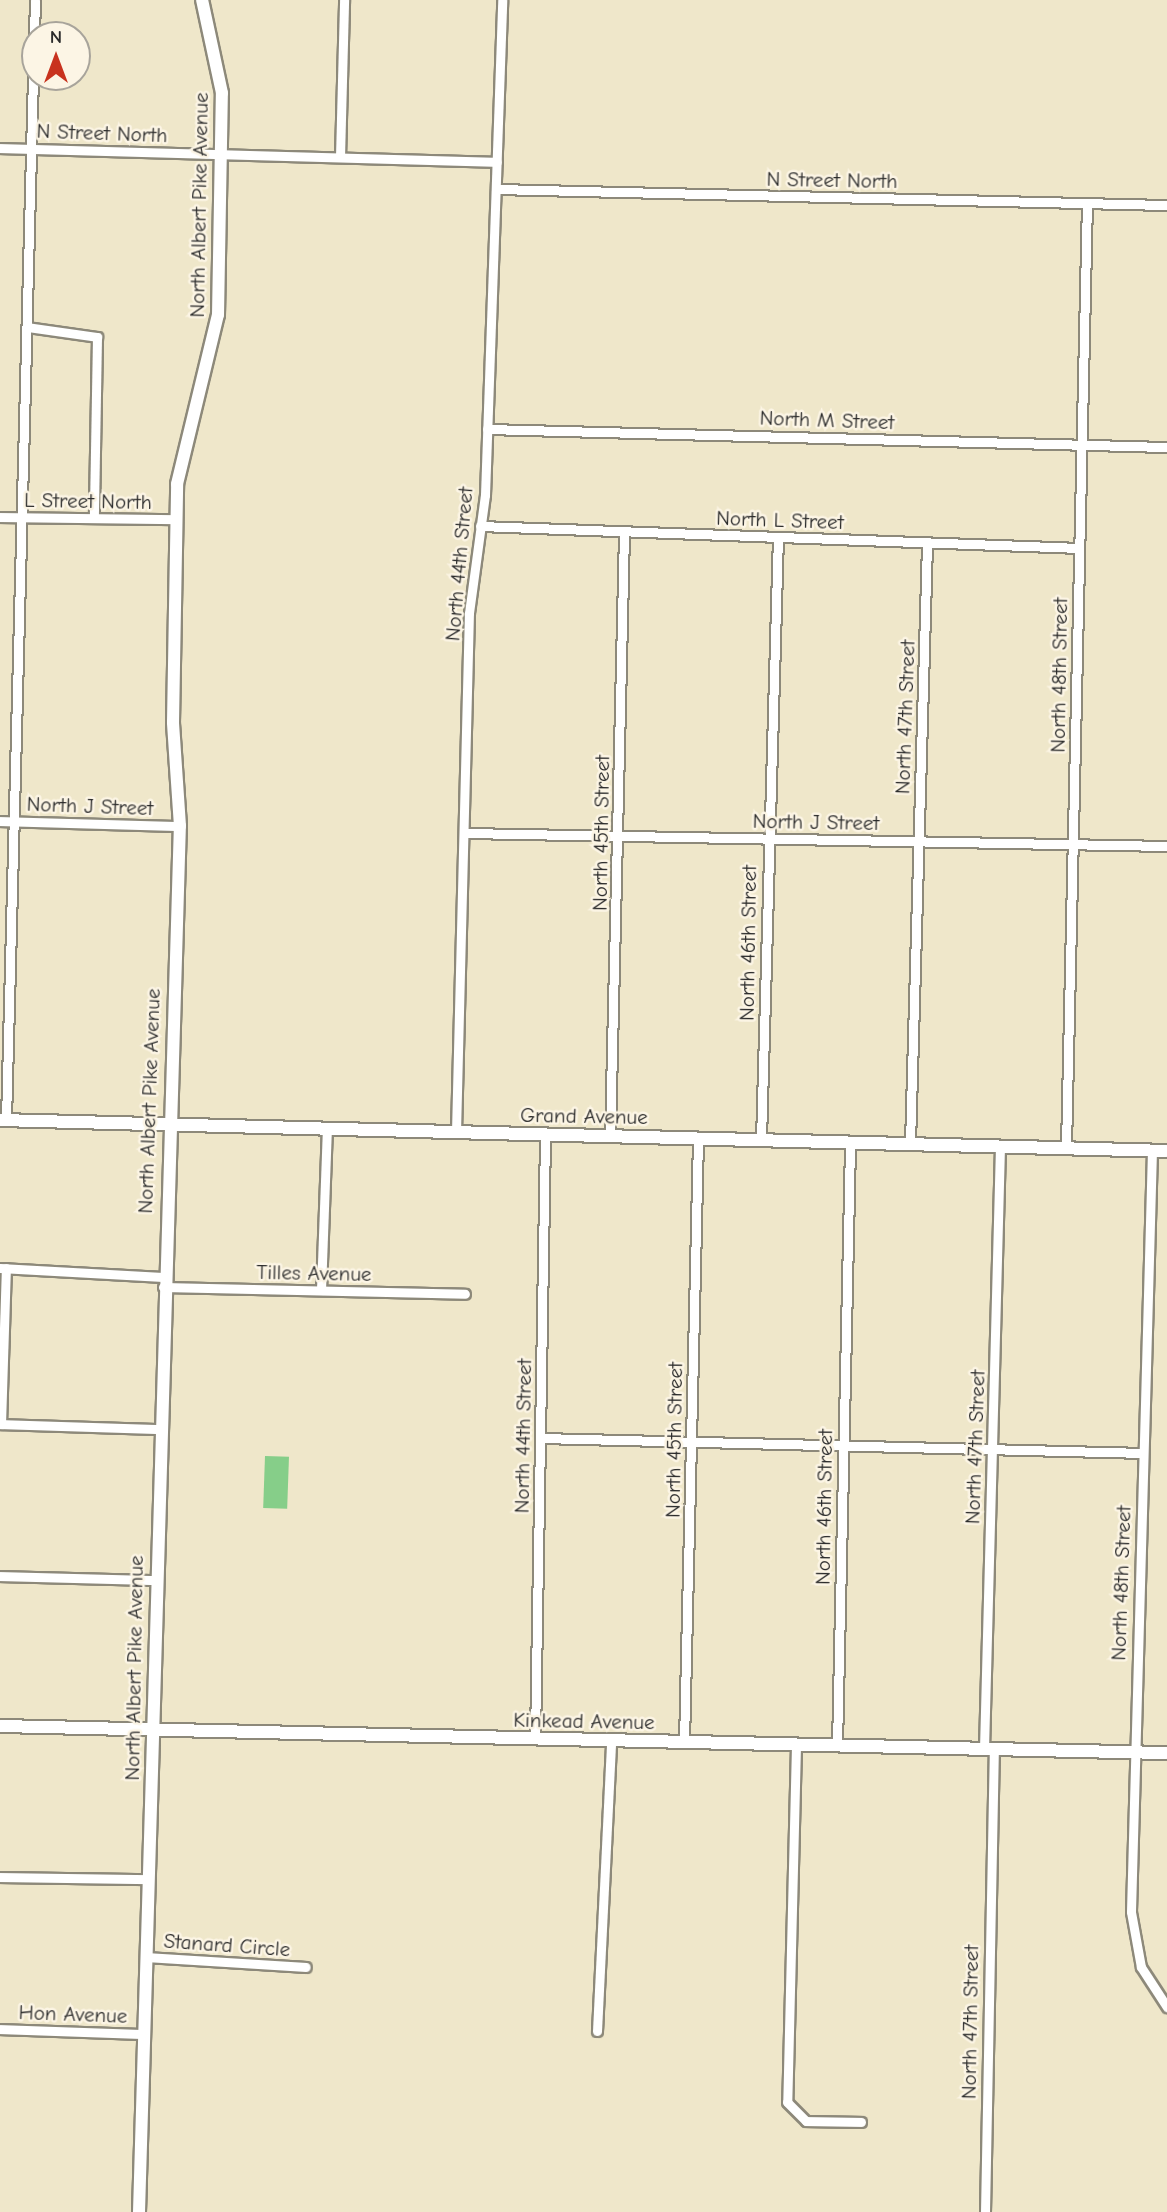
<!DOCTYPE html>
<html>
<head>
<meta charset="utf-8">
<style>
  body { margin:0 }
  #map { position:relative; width:1167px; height:2212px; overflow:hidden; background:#efe7ca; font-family:"Comic Neue",sans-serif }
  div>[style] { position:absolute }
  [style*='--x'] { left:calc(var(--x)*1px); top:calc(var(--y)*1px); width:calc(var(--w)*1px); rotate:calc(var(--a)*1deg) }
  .green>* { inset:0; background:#86ce89; transform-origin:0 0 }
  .roads { filter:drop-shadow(2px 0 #8d897a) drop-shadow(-2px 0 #8d897a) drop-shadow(0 2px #8d897a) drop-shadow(0 -2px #8d897a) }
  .minor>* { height:9px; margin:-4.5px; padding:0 4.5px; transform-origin:4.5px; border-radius:4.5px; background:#fff }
  .tertiary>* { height:12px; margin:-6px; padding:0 6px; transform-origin:6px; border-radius:6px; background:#fff }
  .secondary>* { height:12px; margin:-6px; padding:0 6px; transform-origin:6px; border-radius:6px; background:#fff }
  span { translate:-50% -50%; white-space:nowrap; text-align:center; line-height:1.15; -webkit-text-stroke:5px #fcf5e5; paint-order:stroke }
  .street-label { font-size:21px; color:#2b2b2b }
  .north { position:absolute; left:21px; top:21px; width:70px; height:70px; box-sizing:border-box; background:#fcf5e5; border:2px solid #a8a49b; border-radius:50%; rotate:0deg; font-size:19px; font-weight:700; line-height:28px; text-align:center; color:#2b2b2b }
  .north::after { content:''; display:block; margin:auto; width:24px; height:32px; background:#c8321e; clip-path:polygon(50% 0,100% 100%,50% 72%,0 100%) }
</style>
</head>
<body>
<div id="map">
  <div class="green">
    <i style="left:265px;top:1456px;width:24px;height:52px;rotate:2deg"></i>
  </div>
  <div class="roads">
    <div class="minor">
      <i style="--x:0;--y:148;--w:497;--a:1.6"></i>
      <i style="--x:340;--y:157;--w:157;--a:-88.5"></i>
      <i style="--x:496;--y:189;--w:671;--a:1.37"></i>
      <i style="--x:27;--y:327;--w:71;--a:8.1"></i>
      <i style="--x:97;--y:337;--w:180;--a:91"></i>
      <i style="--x:487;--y:429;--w:680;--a:1.52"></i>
      <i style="--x:0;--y:517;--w:175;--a:0.7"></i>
      <i style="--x:480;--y:526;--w:599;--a:2.1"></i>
      <i style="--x:0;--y:821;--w:180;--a:1.6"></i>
      <i style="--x:465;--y:833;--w:702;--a:1.06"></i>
      <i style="--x:6;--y:1120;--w:1120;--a:-88.52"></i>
      <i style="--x:456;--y:1132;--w:519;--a:-88.57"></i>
      <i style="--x:469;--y:613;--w:119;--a:-82.3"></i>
      <i style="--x:485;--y:495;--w:495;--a:-88"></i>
      <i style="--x:610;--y:1136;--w:605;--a:-88.67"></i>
      <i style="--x:761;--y:1140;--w:603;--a:-88.39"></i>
      <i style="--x:910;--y:1144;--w:602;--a:-88.38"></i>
      <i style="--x:1066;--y:1148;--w:945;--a:-88.73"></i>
      <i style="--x:1152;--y:1150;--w:762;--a:91.58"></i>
      <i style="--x:1131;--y:1912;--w:56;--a:79.7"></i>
      <i style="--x:1141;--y:1967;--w:48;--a:57"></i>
      <i style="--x:0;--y:1268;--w:163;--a:3.2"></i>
      <i style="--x:163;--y:1287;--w:302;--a:1.3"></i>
      <i style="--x:321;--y:1290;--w:161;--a:-87.9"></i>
      <i style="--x:0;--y:1424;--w:159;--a:1.8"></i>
      <i style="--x:1;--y:1424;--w:156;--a:-88.2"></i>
      <i style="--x:540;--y:1438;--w:603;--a:1.42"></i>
      <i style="--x:0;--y:1576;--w:155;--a:1.5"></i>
      <i style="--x:535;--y:1739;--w:604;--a:-89.05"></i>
      <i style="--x:684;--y:1742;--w:603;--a:-88.67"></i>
      <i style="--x:796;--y:1745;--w:357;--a:91.4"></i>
      <i style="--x:787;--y:2102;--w:27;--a:45"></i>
      <i style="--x:806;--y:2121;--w:55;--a:1"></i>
      <i style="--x:837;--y:1746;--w:603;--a:-88.76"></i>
      <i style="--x:984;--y:1749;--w:603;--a:-88.48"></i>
      <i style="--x:0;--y:1877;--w:148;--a:0.8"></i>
      <i style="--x:146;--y:1957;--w:160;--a:3.6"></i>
      <i style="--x:0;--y:2029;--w:144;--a:2"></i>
      <i style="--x:597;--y:2031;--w:291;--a:-87.2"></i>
      <i style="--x:985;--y:2212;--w:463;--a:-88.9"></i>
    </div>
    <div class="tertiary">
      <i style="--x:0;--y:1726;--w:1167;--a:1.33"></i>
      <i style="--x:139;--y:2212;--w:1387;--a:-88.31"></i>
      <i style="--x:180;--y:826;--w:104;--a:-93.9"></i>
      <i style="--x:173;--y:722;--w:238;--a:-89"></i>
      <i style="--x:177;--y:484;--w:174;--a:-76.4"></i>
      <i style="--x:218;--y:315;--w:222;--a:-89"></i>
      <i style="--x:222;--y:93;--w:95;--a:-102.1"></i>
    </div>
    <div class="secondary">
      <i style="--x:0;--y:1120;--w:1167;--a:1.52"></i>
    </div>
  </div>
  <div class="street-label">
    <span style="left:102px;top:133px;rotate:2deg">N Street North</span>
    <span style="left:832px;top:180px;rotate:1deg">N Street North</span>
    <span style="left:199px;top:205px;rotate:-89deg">North Albert Pike Avenue</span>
    <span style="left:827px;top:420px;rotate:2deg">North M Street</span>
    <span style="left:88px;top:501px;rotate:1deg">L Street North</span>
    <span style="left:780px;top:520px;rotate:2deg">North L Street</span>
    <span style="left:459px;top:564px;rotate:-85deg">North 44th Street</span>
    <span style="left:1059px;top:675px;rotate:-89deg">North 48th Street</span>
    <span style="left:905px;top:717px;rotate:-88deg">North 47th Street</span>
    <span style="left:90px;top:806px;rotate:2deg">North J Street</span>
    <span style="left:816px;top:822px;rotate:1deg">North J Street</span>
    <span style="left:601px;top:833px;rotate:-89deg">North 45th Street</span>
    <span style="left:748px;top:943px;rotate:-89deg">North 46th Street</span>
    <span style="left:149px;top:1101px;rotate:-88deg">North Albert Pike Avenue</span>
    <span style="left:584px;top:1116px;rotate:1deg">Grand Avenue</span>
    <span style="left:314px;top:1273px;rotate:1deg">Tilles Avenue</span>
    <span style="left:523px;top:1436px;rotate:-89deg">North 44th Street</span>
    <span style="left:674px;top:1440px;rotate:-89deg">North 45th Street</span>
    <span style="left:975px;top:1447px;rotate:-88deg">North 47th Street</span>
    <span style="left:824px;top:1507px;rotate:-89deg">North 46th Street</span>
    <span style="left:1121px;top:1583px;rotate:-88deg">North 48th Street</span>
    <span style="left:134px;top:1668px;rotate:-89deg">North Albert Pike Avenue</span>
    <span style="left:584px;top:1721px;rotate:1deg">Kinkead Avenue</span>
    <span style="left:227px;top:1945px;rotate:4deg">Stanard Circle</span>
    <span style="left:73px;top:2014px;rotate:2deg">Hon Avenue</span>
    <span style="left:970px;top:2022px;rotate:-89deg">North 47th Street</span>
  </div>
  <div class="north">N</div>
</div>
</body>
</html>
